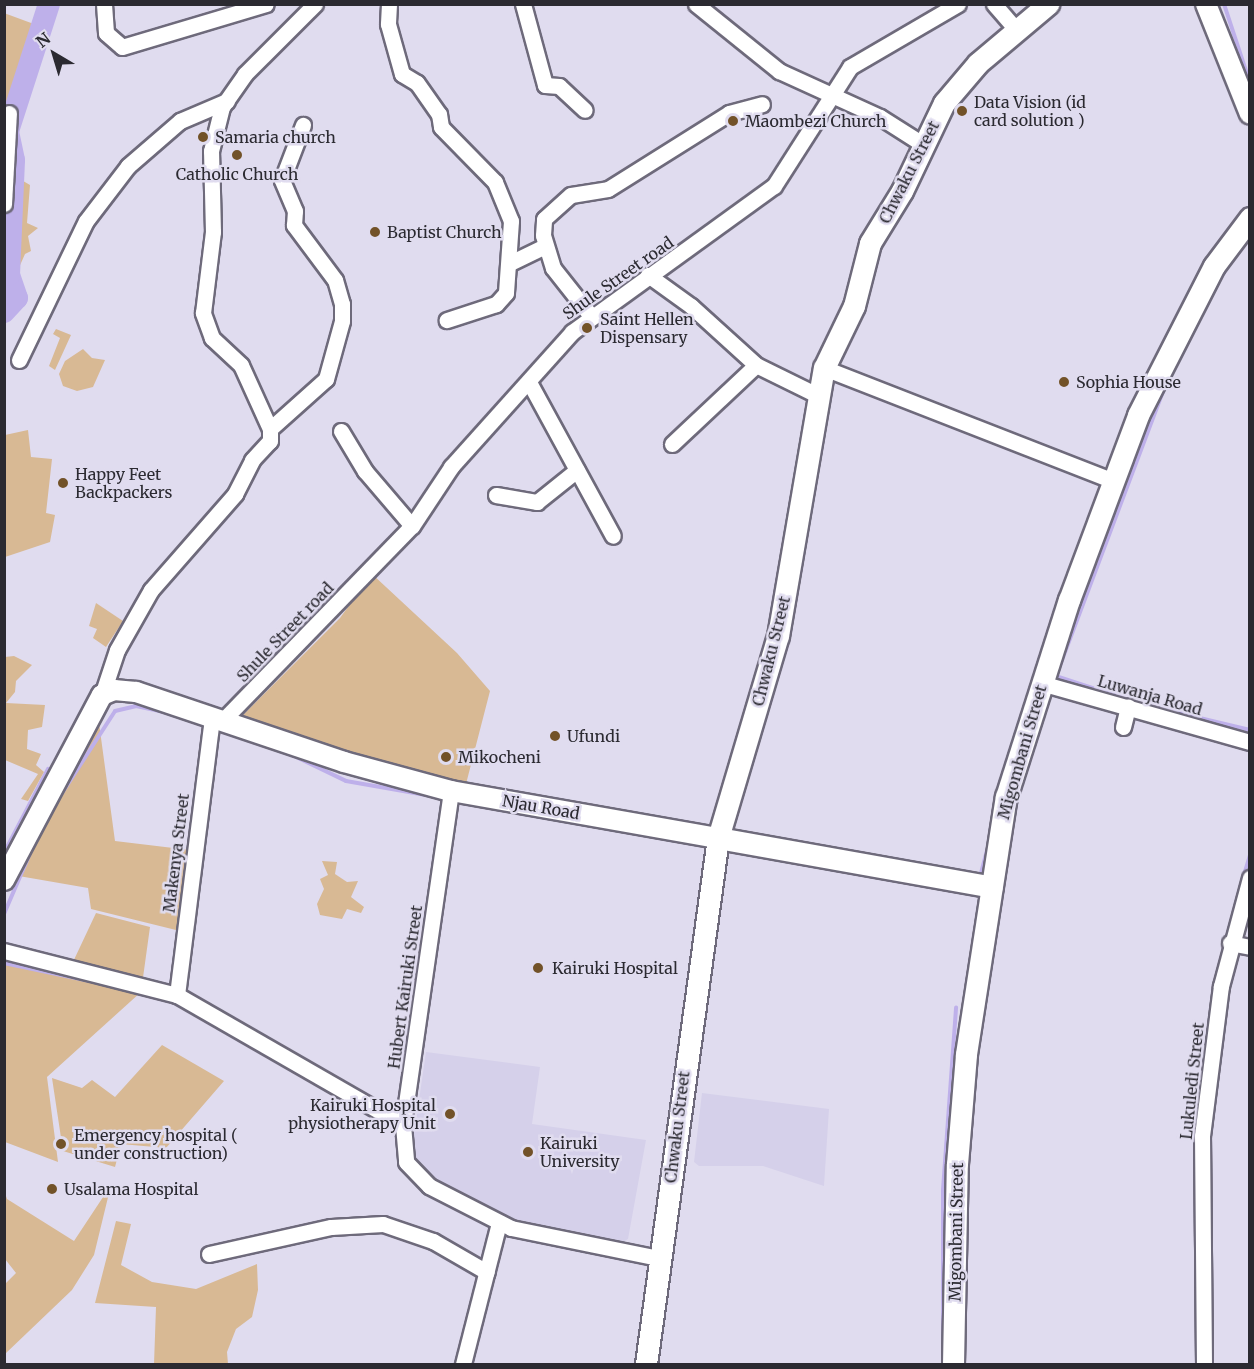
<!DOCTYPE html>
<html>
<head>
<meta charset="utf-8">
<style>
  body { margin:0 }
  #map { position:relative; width:1254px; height:1369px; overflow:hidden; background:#e0dcef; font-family:Merriweather,serif }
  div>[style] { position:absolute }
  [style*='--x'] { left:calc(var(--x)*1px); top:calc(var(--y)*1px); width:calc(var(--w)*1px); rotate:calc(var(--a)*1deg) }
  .built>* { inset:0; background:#d5d0ea }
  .green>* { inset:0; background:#d8b994 }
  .stream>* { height:4px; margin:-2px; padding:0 2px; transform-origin:2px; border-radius:2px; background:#beb0ea }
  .river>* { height:22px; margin:-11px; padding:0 11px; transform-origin:11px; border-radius:11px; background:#beb0ea }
  .roads { filter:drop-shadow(2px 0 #6e6a7b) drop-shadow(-2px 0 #6e6a7b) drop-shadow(0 2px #6e6a7b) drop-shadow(0 -2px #6e6a7b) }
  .minor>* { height:15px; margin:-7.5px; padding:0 7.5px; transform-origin:7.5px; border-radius:7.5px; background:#fff }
  .tertiary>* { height:20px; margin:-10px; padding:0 10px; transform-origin:10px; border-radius:10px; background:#fff }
  .secondary>* { height:21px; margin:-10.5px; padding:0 10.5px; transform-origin:10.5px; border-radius:10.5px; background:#fff }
  .dots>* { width:16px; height:16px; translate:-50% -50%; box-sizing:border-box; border:3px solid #e0dcef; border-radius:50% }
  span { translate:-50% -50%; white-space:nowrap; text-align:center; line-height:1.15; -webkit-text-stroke:5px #e0dcef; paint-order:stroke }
  .poi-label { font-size:16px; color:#2b2a31 }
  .left { translate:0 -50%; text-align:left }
  .right { translate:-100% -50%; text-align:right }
  .street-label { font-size:16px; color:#2b2a31 }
  .frame { position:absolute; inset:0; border:6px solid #2b2a31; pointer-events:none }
  .north { position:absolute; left:24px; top:24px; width:60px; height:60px; -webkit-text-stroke:4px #e0dcef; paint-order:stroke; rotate:322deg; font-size:16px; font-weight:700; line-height:24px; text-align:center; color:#2b2a31 }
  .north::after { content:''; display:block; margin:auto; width:21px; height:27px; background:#2b2a31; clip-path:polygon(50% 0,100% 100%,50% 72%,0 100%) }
</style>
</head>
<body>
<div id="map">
  <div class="built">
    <i style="clip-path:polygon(426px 1052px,540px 1067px,532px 1124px,646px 1140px,628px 1239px,616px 1246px,532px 1227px,445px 1190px,428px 1176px,411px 1155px)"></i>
    <i style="clip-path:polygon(702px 1093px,829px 1109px,824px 1186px,763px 1166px,699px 1166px,694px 1162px)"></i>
  </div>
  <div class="green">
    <i style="clip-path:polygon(4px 13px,42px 27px,13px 109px,5px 105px)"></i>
    <i style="clip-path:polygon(6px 171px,30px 185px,27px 223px,38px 228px,28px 236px,31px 251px,25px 254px,17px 272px,15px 252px,10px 267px,13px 280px,5px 267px)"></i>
    <i style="clip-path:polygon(15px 281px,18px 301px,5px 319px,5px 283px)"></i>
    <i style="clip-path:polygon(56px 329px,71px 335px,55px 370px,49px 366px,60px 338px,53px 334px)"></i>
    <i style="clip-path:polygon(83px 349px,92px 358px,105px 360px,93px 387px,77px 391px,63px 386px,59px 374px,65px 361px)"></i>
    <i style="clip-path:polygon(28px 430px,31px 457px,52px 459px,46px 513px,55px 515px,50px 542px,5px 557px,5px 435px)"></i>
    <i style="clip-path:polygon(372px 574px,457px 653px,490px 691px,466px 784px,396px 771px,241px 717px,340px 618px)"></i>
    <i style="clip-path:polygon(96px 603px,123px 621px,106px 647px,93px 638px,97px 629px,89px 626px)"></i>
    <i style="clip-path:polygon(14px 656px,32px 665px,16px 681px,15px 692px,6px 703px,45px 705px,42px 727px,28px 730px,27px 749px,41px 754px,36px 765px,44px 772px,28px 801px,21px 799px,38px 774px,5px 760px,5px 657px)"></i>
    <i style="clip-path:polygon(99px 723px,115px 841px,190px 850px,180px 931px,91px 909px,88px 888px,13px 875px)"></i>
    <i style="clip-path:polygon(322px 861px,337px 862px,335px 874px,347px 882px,358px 881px,351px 897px,364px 907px,361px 913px,347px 909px,342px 919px,320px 915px,317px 904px,324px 889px,320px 879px,328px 875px)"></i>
    <i style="clip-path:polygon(96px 913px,150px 927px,141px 992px,47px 1077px,58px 1162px,5px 1142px,4px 958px,72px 964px)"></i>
    <i style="clip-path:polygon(162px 1045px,224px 1081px,166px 1148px,121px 1144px,115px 1167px,63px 1151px,52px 1078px,82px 1088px,92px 1080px,115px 1097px)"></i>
    <i style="clip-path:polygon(111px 1185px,94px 1255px,72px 1290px,5px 1354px,5px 1284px,16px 1273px,5px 1259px,5px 1193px,7px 1199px,74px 1241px)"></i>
    <i style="clip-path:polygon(116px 1221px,131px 1224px,121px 1265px,152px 1282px,196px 1289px,257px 1264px,258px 1290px,252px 1317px,236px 1329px,227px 1352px,228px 1364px,154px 1364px,156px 1307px,95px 1303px)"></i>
  </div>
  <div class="stream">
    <i style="--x:1224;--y:4;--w:83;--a:71.8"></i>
    <i style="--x:1214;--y:288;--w:29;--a:-59"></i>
    <i style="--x:1138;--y:703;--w:86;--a:-161.8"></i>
    <i style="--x:1056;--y:676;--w:316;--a:-69.4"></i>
    <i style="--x:1145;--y:705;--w:108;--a:13.4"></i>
    <i style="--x:290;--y:754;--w:62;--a:25.7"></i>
    <i style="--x:346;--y:781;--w:97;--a:10"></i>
    <i style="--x:53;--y:807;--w:114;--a:-57.1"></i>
    <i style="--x:115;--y:711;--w:22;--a:-13"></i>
    <i style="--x:136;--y:706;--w:35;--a:12"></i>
    <i style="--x:4;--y:853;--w:95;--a:-62.4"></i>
    <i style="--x:981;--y:873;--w:23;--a:-75"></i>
    <i style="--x:1243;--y:878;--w:24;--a:-73"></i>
    <i style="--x:4;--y:914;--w:84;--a:-66.8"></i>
    <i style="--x:4;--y:963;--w:106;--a:11.9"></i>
    <i style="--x:943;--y:1364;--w:174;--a:-90"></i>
    <i style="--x:943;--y:1190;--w:183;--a:-85.9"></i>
  </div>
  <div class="river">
    <i style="--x:4;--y:312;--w:19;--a:-47"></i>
    <i style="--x:17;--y:298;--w:24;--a:-109"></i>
    <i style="--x:9;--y:275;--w:115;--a:-87.5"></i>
    <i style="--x:14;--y:160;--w:30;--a:-102"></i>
    <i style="--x:8;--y:131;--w:133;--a:-72.1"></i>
  </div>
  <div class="roads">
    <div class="minor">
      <i style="--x:104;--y:4;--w:29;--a:86"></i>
      <i style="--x:106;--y:33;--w:21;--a:41"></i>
      <i style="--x:122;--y:47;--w:150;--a:-16.6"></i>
      <i style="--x:389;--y:4;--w:20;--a:93"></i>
      <i style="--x:388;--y:24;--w:52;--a:74.4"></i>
      <i style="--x:402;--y:74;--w:17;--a:31"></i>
      <i style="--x:417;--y:83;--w:38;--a:55"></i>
      <i style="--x:439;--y:114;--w:13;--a:81"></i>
      <i style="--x:441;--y:127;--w:77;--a:45.5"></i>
      <i style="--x:495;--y:182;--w:42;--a:67.7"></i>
      <i style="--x:511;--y:221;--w:72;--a:94"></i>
      <i style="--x:506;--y:293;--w:15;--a:132"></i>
      <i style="--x:496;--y:304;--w:52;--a:161.9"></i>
      <i style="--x:523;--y:4;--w:84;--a:74.8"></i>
      <i style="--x:545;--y:85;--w:14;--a:4"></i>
      <i style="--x:559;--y:86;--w:35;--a:43"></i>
      <i style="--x:696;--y:4;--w:107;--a:38.9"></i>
      <i style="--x:779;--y:71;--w:111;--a:24.5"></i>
      <i style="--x:880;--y:117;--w:52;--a:32.5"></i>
      <i style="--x:994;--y:4;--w:35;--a:49"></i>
      <i style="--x:4;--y:204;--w:91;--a:-86.9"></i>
      <i style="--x:510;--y:263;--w:39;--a:-26"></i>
      <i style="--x:648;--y:275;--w:53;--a:35.8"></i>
      <i style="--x:691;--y:306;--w:88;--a:42.2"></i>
      <i style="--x:756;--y:365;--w:68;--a:26.2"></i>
      <i style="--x:591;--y:316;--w:61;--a:-128.4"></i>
      <i style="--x:553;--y:268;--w:34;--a:-107"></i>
      <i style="--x:543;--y:235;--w:16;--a:-86"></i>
      <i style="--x:544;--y:219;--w:36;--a:-42"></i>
      <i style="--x:571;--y:195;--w:37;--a:-9"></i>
      <i style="--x:608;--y:189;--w:143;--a:-32.1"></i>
      <i style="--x:729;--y:113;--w:34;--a:-15"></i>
      <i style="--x:19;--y:360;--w:154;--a:-64.3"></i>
      <i style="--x:86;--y:221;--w:69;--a:-52.6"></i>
      <i style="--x:128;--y:166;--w:69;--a:-40.9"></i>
      <i style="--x:180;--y:121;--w:51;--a:-23.1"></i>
      <i style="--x:824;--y:368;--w:311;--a:21.3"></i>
      <i style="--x:529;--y:382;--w:175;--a:61.4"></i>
      <i style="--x:270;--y:429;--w:70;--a:-114.4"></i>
      <i style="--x:241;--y:365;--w:40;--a:-137"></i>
      <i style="--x:212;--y:338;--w:27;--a:-110"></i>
      <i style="--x:203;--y:313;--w:82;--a:-83"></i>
      <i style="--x:213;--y:232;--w:81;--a:-91.4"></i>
      <i style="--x:211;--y:151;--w:45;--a:-76"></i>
      <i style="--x:222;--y:107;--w:40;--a:-55.1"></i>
      <i style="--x:245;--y:74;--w:99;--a:-45"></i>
      <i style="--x:341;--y:431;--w:47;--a:59"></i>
      <i style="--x:365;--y:471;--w:72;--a:49.5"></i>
      <i style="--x:672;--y:444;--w:115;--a:-43.2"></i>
      <i style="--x:496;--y:495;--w:42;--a:9.7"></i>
      <i style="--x:537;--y:502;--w:51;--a:-38.7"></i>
      <i style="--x:1041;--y:683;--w:217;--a:15.8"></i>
      <i style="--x:102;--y:695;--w:47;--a:-71.6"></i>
      <i style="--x:117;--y:650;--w:69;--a:-60.5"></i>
      <i style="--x:151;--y:590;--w:128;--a:-48.8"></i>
      <i style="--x:235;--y:494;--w:38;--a:-63"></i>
      <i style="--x:252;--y:460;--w:26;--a:-47"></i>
      <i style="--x:270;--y:441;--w:12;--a:-90"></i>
      <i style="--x:270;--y:429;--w:75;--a:-41.8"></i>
      <i style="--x:326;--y:379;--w:60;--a:-74.6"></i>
      <i style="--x:342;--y:321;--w:17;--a:-90"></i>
      <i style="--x:342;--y:304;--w:25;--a:-106"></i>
      <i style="--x:335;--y:280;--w:69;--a:-126.7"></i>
      <i style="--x:294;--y:225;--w:14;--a:-86"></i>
      <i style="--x:295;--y:211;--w:34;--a:-113"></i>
      <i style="--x:282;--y:180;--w:59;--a:-69.1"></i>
      <i style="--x:224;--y:719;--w:269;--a:-45.8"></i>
      <i style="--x:412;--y:526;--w:71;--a:-56.5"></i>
      <i style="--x:451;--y:467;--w:181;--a:-48.1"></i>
      <i style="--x:572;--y:332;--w:249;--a:-35.9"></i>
      <i style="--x:774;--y:186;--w:141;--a:-57.4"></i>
      <i style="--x:850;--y:67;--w:125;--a:-30.3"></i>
      <i style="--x:1123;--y:727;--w:21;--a:-76"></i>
      <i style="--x:451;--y:791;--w:337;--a:98.2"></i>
      <i style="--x:403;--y:1125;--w:37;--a:85"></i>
      <i style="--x:406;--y:1162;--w:33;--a:46"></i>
      <i style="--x:429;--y:1186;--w:92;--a:27.1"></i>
      <i style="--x:511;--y:1228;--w:151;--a:11.5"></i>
      <i style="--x:1230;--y:943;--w:20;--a:11"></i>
      <i style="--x:4;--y:951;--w:179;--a:14.3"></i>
      <i style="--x:177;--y:995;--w:261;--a:29.9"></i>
      <i style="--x:177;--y:995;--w:281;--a:-82.8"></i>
      <i style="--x:209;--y:1254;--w:125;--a:-12.5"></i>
      <i style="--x:331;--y:1227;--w:52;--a:-3.3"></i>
      <i style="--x:383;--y:1224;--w:53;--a:18.8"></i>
      <i style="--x:433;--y:1241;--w:62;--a:29.9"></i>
      <i style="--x:463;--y:1364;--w:146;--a:-75.7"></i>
      <i style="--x:1204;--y:1364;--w:228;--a:-90.5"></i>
      <i style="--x:1202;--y:1136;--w:151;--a:-82.8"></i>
      <i style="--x:1221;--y:986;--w:112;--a:-75"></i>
    </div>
    <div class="tertiary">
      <i style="--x:1206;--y:4;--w:118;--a:68.2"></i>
      <i style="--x:4;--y:880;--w:209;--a:-62.1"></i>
      <i style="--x:102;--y:695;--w:13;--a:-23"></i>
      <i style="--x:114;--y:690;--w:22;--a:5"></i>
      <i style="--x:136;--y:692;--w:219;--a:18.6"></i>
      <i style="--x:344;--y:762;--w:111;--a:15.2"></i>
      <i style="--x:451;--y:791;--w:271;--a:10"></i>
    </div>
    <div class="secondary">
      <i style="--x:718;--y:838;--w:278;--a:10.1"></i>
      <i style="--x:646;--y:1364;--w:531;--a:-82.21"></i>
      <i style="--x:718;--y:838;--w:211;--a:-73.5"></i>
      <i style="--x:778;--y:636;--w:272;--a:-80.3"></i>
      <i style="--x:824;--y:368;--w:69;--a:-64.2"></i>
      <i style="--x:854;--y:306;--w:65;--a:-75.7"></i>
      <i style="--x:870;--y:243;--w:61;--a:-58.4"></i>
      <i style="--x:902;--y:191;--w:98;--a:-64.5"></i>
      <i style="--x:944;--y:103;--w:52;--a:-49.6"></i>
      <i style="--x:978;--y:63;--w:92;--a:-40.1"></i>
      <i style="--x:953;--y:1364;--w:200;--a:-88.9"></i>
      <i style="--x:957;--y:1164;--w:110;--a:-85.3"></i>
      <i style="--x:966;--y:1054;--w:260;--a:-81.2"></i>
      <i style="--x:1006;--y:797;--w:207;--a:-72.3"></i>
      <i style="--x:1069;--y:600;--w:197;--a:-69.5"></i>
      <i style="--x:1138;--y:415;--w:167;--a:-63"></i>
      <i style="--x:1214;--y:266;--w:60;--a:-53.1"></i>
    </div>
  </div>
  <div class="dots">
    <i style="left:962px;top:111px;background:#725228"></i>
    <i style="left:733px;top:121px;background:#725228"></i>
    <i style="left:203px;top:137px;background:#725228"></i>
    <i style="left:237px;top:155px;background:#725228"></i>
    <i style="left:375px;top:232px;background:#725228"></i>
    <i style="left:587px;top:328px;background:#725228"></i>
    <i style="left:1064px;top:382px;background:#725228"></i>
    <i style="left:63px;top:483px;background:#725228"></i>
    <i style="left:555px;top:736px;background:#725228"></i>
    <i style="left:446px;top:757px;background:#725228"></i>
    <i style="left:538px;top:968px;background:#725228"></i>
    <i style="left:450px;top:1114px;background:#725228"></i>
    <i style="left:61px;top:1144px;background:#725228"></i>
    <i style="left:528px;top:1152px;background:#725228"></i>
    <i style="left:52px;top:1189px;background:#725228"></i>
  </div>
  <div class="poi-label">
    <span class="left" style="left:974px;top:111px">Data Vision (id<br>card solution )</span>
    <span class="left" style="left:745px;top:121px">Maombezi Church</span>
    <span class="left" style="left:215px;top:137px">Samaria church</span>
    <span style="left:237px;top:174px">Catholic Church</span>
    <span class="left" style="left:387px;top:232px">Baptist Church</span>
    <span class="left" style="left:600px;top:328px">Saint Hellen<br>Dispensary</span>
    <span class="left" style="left:1076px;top:382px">Sophia House</span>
    <span class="left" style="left:75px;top:483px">Happy Feet<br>Backpackers</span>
    <span class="left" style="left:567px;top:736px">Ufundi</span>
    <span class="left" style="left:458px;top:757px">Mikocheni</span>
    <span class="left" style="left:552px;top:968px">Kairuki Hospital</span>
    <span class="right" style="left:436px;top:1114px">Kairuki Hospital<br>physiotherapy Unit</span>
    <span class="left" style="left:74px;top:1144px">Emergency hospital (<br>under construction)</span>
    <span class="left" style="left:540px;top:1152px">Kairuki<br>University</span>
    <span class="left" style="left:64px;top:1189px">Usalama Hospital</span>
  </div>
  <div class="street-label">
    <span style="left:909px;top:172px;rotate:-63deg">Chwaku Street</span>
    <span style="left:618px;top:278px;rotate:-35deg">Shule Street road</span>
    <span style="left:285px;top:632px;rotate:-46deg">Shule Street road</span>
    <span style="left:771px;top:651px;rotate:-76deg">Chwaku Street</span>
    <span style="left:1150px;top:695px;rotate:16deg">Luwanja Road</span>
    <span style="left:1022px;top:752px;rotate:-74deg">Migombani Street</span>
    <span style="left:541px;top:807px;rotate:10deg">Njau Road</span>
    <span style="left:176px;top:853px;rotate:-83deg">Makenya Street</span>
    <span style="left:405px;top:987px;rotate:-82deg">Hubert Kairuki Street</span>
    <span style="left:1192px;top:1081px;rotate:-84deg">Lukuledi Street</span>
    <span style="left:677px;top:1127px;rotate:-83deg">Chwaku Street</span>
    <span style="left:956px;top:1232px;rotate:-89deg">Migombani Street</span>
  </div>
  <div class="frame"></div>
  <div class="north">N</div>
</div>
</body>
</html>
